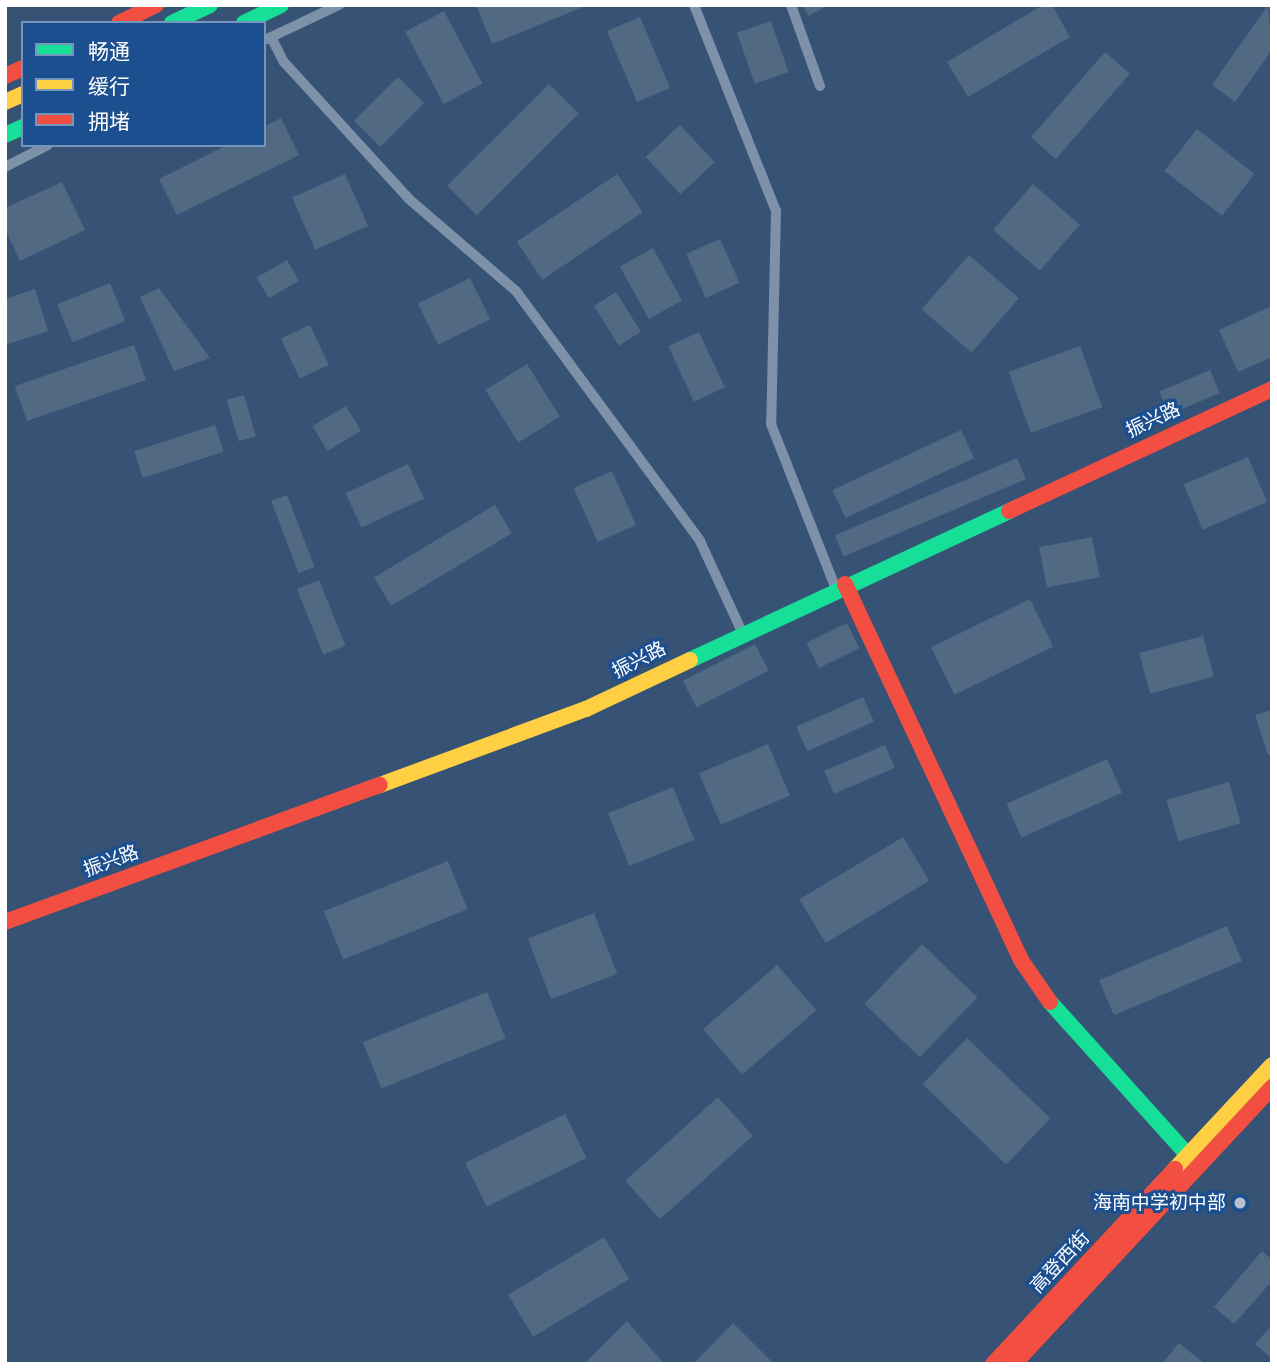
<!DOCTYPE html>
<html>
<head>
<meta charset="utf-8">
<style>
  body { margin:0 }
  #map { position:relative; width:1277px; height:1369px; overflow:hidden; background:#365274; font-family:Quicksand,"Noto Sans SC",sans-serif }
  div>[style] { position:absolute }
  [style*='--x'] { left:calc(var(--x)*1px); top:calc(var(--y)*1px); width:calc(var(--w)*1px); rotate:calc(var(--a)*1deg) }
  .building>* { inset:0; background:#526984; transform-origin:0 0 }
  .street>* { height:10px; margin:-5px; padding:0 5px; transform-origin:5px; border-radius:5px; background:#7d92a8 }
  .fast>* { height:16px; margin:-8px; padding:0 8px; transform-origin:8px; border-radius:8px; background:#16e098 }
  .slow>* { height:16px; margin:-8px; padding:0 8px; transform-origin:8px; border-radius:8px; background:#ffcf43 }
  .jam>* { height:16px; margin:-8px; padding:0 8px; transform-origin:8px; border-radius:8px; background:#f24e42 }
  .dots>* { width:19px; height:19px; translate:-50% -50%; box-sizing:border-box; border:4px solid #1b4f8f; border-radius:50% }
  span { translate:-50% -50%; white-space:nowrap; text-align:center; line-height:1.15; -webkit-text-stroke:6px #1b4f8f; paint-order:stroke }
  .street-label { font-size:19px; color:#fff }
  .poi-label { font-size:19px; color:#fff }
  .right { translate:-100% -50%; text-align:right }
  .frame { position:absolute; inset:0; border:7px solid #fff; pointer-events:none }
  .legend { position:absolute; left:21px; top:21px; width:245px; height:126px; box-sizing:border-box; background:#1b4f8f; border:2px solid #7695bc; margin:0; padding:9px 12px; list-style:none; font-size:21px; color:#fff }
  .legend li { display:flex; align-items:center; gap:14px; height:35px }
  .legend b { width:35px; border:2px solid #7695bc }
</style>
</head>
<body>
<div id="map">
  <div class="building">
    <i style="clip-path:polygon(476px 5px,588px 5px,492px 44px)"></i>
    <i style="clip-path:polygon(803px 5px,829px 5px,808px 16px)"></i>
    <i style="clip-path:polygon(1043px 5px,1052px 5px,1070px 37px,968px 97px,947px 62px)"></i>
    <i style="clip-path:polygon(1268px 5px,1272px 50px,1235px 102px,1212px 85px)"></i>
    <i style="left:444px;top:11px;width:82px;height:44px;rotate:62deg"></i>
    <i style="left:640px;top:17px;width:77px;height:36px;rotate:67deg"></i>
    <i style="left:771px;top:21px;width:54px;height:36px;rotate:71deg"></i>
    <i style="left:1105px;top:52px;width:33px;height:113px;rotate:41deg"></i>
    <i style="left:398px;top:77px;width:37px;height:62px;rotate:45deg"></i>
    <i style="left:549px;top:84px;width:42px;height:144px;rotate:45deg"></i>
    <i style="clip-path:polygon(281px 118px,299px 155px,177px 215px,159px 179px,227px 145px,264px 145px,264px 127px)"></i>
    <i style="left:680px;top:125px;width:51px;height:47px;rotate:47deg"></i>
    <i style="left:1197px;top:129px;width:73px;height:53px;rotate:38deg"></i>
    <i style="left:345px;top:174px;width:57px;height:58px;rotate:66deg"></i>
    <i style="left:617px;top:174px;width:46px;height:121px;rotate:56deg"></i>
    <i style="clip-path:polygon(62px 182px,85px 230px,20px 261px,5px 229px,5px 208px)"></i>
    <i style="left:1033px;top:184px;width:62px;height:61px;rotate:41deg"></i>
    <i style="left:720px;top:239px;width:48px;height:37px;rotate:66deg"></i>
    <i style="left:653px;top:248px;width:60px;height:38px;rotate:61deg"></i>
    <i style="left:969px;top:255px;width:66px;height:72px;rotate:41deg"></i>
    <i style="left:287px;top:260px;width:24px;height:35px;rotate:60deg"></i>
    <i style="left:470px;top:278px;width:46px;height:58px;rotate:64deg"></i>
    <i style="left:110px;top:283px;width:41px;height:57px;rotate:68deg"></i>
    <i style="clip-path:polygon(159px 288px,210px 358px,174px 371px,140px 297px)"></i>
    <i style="clip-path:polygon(35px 289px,48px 331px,5px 345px,5px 299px)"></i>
    <i style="left:616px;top:292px;width:47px;height:26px;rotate:58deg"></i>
    <i style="clip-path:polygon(1272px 306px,1272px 357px,1238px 372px,1219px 330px)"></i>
    <i style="left:310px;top:325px;width:44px;height:32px;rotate:65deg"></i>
    <i style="left:699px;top:332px;width:61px;height:34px;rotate:65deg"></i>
    <i style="left:134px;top:345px;width:37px;height:126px;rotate:71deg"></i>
    <i style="left:1080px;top:346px;width:65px;height:76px;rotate:70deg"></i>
    <i style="left:527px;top:364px;width:62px;height:49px;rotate:58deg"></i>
    <i style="left:1210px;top:370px;width:25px;height:55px;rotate:67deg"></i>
    <i style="left:244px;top:395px;width:43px;height:18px;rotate:74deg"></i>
    <i style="left:346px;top:406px;width:29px;height:39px;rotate:59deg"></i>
    <i style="left:215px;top:425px;width:28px;height:85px;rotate:72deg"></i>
    <i style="left:961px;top:430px;width:31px;height:142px;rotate:65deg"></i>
    <i style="left:1248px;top:457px;width:49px;height:70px;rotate:67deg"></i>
    <i style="left:1017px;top:458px;width:23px;height:198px;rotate:67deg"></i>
    <i style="left:408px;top:464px;width:38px;height:69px;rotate:65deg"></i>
    <i style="left:612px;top:471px;width:59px;height:42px;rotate:66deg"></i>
    <i style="left:287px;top:495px;width:77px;height:17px;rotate:69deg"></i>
    <i style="left:495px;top:505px;width:33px;height:141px;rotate:59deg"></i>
    <i style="left:1092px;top:537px;width:41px;height:54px;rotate:79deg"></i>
    <i style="left:319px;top:580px;width:71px;height:24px;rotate:68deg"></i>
    <i style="left:1030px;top:599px;width:53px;height:110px;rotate:64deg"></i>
    <i style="left:847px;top:623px;width:28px;height:45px;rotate:64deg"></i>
    <i style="left:1203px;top:636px;width:42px;height:66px;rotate:75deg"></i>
    <i style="left:755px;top:644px;width:30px;height:81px;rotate:63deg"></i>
    <i style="left:863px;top:697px;width:27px;height:73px;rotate:66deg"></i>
    <i style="clip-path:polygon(1272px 710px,1272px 754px,1268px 755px,1255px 715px)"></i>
    <i style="left:768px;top:744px;width:56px;height:75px;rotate:67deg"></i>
    <i style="left:885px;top:745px;width:25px;height:66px;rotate:67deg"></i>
    <i style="left:1107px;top:759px;width:37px;height:110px;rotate:66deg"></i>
    <i style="left:1229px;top:782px;width:43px;height:65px;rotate:74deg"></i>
    <i style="left:673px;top:787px;width:57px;height:70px;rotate:68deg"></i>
    <i style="left:903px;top:837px;width:51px;height:121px;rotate:59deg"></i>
    <i style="left:448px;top:861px;width:52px;height:134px;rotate:68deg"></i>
    <i style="left:594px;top:913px;width:65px;height:71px;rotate:69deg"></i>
    <i style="left:1227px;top:926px;width:38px;height:139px;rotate:67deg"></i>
    <i style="left:922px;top:944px;width:77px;height:83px;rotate:44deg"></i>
    <i style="left:777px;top:965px;width:60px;height:98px;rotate:49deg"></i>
    <i style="left:487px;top:992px;width:50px;height:134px;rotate:68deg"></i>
    <i style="left:967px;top:1038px;width:116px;height:64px;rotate:44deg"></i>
    <i style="left:718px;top:1097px;width:52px;height:125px;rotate:48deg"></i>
    <i style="left:565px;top:1114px;width:49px;height:111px;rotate:64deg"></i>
    <i style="left:604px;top:1237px;width:49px;height:112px;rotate:59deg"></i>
    <i style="clip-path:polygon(1262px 1251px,1272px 1260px,1272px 1281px,1234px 1324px,1214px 1307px)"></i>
    <i style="clip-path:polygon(627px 1321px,664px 1364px,584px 1364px)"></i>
    <i style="clip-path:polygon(733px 1323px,774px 1364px,693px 1364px)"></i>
    <i style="clip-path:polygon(1272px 1325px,1272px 1359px,1255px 1344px)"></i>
    <i style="clip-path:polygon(1179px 1343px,1205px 1364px,1162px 1364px)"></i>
  </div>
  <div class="street">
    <i style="--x:694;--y:5;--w:222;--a:68.3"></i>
    <i style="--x:776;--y:211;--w:213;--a:91.3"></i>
    <i style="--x:771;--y:424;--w:177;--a:68.5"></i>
    <i style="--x:791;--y:5;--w:86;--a:70.3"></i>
    <i style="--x:271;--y:37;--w:28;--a:63"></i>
    <i style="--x:284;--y:62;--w:185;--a:47.6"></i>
    <i style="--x:409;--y:199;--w:141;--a:40.7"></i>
    <i style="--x:516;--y:291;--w:310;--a:53.6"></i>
    <i style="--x:700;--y:541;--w:100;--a:65.2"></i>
    <i style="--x:267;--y:39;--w:80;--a:-25.3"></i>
    <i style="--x:5;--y:167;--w:48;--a:-27.1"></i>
  </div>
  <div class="fast">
    <i style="--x:172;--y:23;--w:42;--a:-25.3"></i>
    <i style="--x:244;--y:23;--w:41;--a:-25.9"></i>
    <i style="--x:5;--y:135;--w:20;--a:-24"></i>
    <i style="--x:690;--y:660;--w:352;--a:-25"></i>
    <i style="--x:1050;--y:1002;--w:206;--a:48"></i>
  </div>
  <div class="slow">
    <i style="--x:5;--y:102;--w:20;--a:-24"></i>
    <i style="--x:380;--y:785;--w:220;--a:-20.3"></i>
    <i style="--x:586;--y:709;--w:115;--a:-25.2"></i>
    <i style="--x:1175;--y:1169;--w:142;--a:-47"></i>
  </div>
  <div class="jam">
    <i style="--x:119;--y:23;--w:41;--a:-25.9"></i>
    <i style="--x:5;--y:76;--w:20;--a:-24"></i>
    <i style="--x:1009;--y:511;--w:290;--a:-24.9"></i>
    <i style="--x:845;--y:584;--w:415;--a:64.9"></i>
    <i style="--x:1021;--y:960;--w:51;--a:55.4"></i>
    <i style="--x:5;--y:922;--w:399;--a:-20.1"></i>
    <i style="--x:993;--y:1364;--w:267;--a:-47"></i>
    <i style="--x:1014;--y:1364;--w:379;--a:-47"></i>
  </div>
  <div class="dots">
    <i style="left:1240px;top:1203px;background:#b9c2ce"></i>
  </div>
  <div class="street-label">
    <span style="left:1153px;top:420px;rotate:-25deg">振兴路</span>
    <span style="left:639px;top:660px;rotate:-27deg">振兴路</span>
    <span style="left:111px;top:861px;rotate:-20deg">振兴路</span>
    <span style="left:1060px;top:1262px;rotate:-47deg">高登西街</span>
  </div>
  <div class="poi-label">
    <span class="right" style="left:1226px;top:1203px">海南中学初中部</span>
  </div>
  <div class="frame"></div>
  <ul class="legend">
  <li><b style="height:9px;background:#16e098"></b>畅通</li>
  <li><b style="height:9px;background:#ffcf43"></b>缓行</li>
  <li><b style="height:9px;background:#f24e42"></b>拥堵</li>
  </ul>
</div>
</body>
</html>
